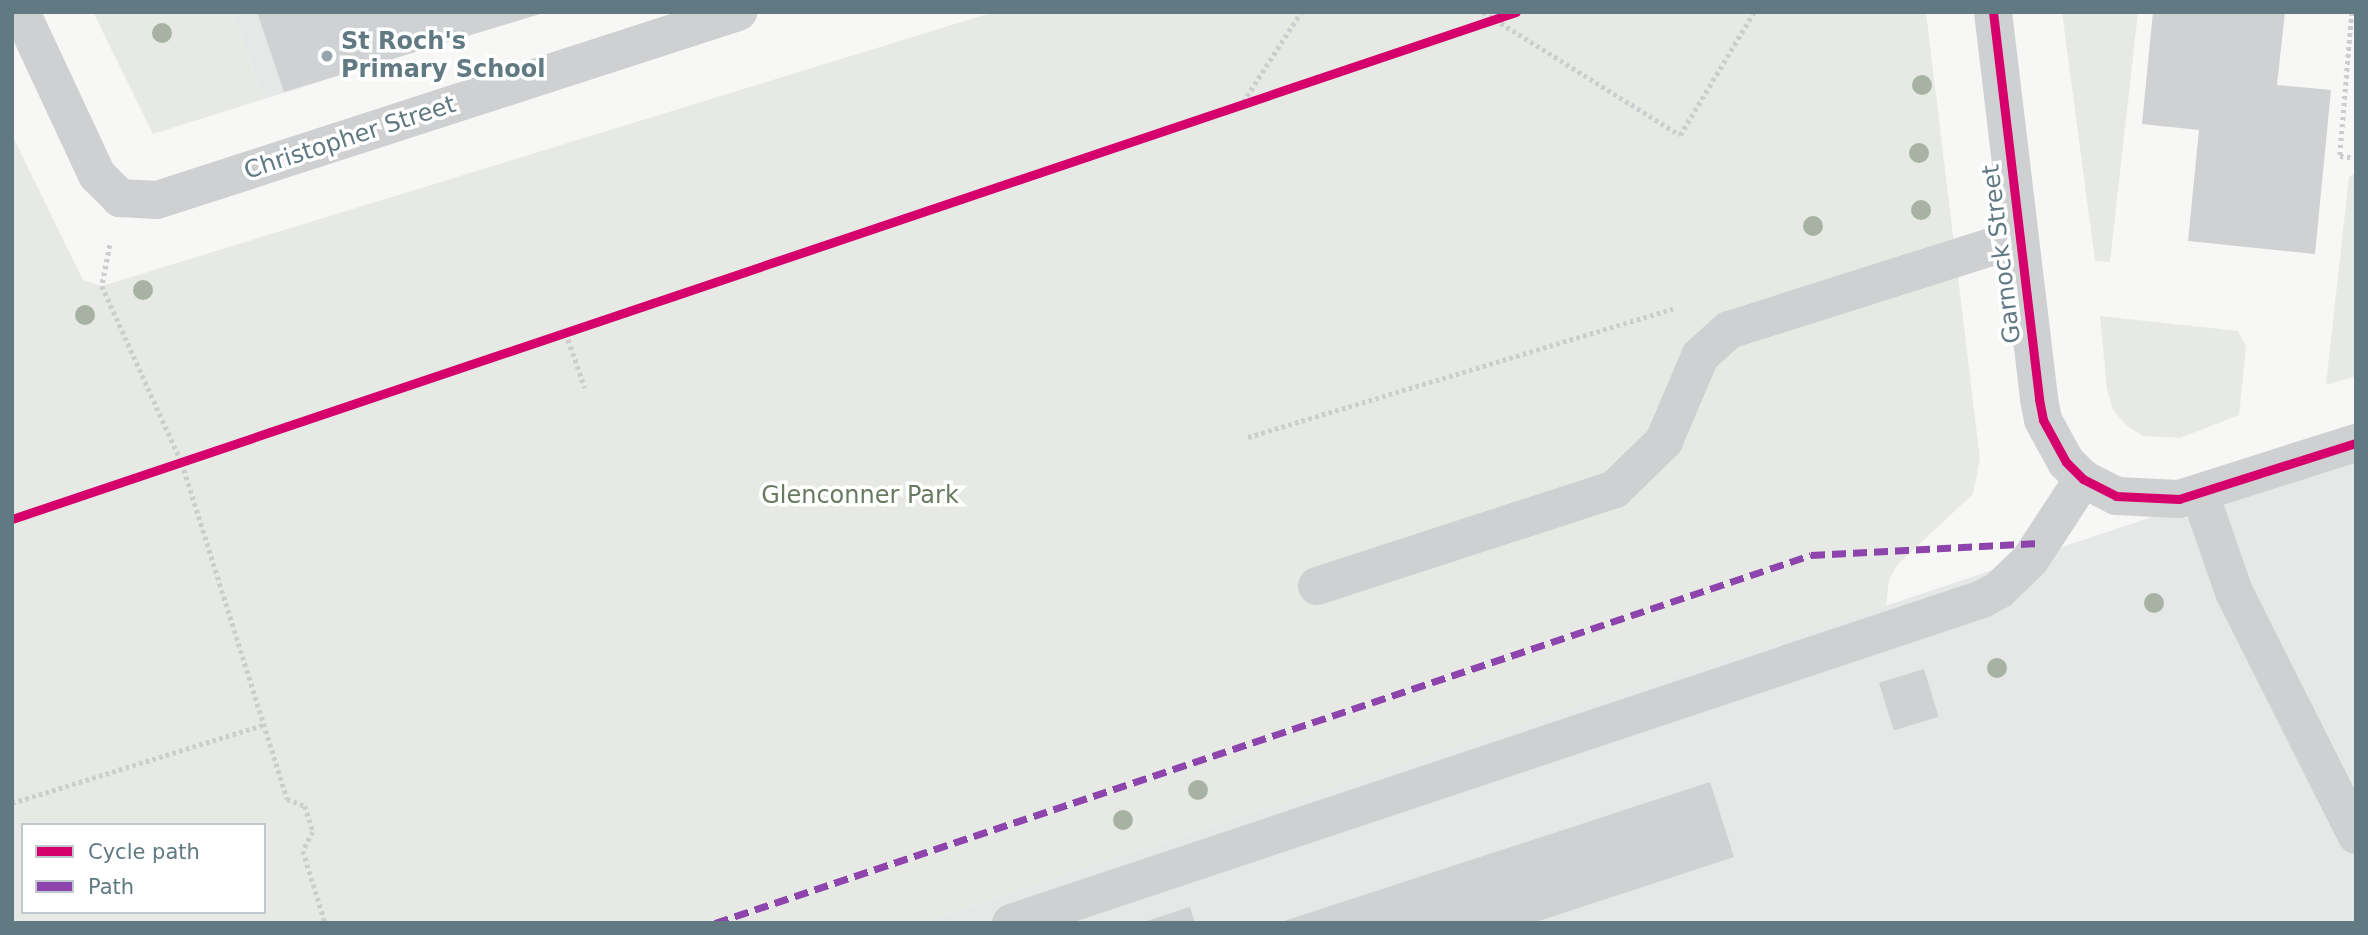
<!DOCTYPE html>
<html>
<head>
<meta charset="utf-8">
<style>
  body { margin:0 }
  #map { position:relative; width:2368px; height:935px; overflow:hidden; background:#f7f7f6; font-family:"DejaVu Sans",sans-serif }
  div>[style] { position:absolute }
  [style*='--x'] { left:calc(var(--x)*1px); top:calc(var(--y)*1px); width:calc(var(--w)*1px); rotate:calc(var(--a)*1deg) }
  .built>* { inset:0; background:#e6e8e8 }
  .green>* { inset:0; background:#e7eae4 }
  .building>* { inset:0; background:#cfd1d2; transform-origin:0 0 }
  .path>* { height:4.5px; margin-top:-2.25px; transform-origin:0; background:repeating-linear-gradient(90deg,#cccdce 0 3.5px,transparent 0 7px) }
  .minor>* { height:38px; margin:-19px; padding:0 19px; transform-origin:19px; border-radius:19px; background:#cfd0d1 }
  .quiet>* { height:7px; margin-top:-3.5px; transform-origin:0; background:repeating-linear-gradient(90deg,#8e44ad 0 14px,transparent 0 21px) }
  .cycleway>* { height:9px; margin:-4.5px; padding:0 4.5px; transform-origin:4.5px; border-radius:4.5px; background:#d6006c }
  .trees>* { width:20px; height:20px; margin:-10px; border-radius:50%; background:#a8b2a4 }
  .dots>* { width:19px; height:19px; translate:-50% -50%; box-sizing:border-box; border:4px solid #fff; border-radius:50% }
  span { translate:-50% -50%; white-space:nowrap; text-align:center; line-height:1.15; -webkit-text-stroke:7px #fff; paint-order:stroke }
  .poi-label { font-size:24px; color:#607982; font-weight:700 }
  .left { translate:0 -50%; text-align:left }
  .street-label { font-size:24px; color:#607982 }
  .park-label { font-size:24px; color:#687a60 }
  .frame { position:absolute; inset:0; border:14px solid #607982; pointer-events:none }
  .legend { position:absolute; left:21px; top:823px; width:245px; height:91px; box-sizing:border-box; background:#fff; border:2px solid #bfc9cd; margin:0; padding:9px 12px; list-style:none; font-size:21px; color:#607982 }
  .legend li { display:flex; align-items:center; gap:14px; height:35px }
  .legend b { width:35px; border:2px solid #bfc9cd }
</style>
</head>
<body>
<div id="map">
  <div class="built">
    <i style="clip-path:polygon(232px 12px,546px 12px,264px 99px)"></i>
    <i style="clip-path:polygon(2356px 449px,2356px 923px,918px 923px,1891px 604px)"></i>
  </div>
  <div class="green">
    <i style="clip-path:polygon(93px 12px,232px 12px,264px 99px,153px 134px)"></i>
    <i style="clip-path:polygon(evenodd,994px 12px,1926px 12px,1980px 459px,1973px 494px,1897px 565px,1889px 580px,1886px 606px,918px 923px,12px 923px,12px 135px,83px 280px,102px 286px,994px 12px,23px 825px,264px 825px,264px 912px,23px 912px,23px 825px)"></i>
    <i style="clip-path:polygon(2062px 12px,2138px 12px,2110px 262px,2095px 261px)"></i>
    <i style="clip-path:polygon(2356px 173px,2356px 376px,2326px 385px,2349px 177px)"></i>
    <i style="clip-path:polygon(2100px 316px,2238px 331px,2246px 347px,2239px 415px,2180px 438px,2143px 436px,2127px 426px,2113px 410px,2107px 389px)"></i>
  </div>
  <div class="building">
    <i style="clip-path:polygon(257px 12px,543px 12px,543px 13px,284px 92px)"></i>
    <i style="clip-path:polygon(2153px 12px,2285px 12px,2277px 85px,2331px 90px,2315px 254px,2188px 241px,2199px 130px,2142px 124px)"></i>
    <i style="left:1924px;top:669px;width:50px;height:47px;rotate:73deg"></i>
    <i style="clip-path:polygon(1710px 782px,1734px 857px,1533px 923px,1278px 923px)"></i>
    <i style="clip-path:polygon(1190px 907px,1195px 923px,1144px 923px,1144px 922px)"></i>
  </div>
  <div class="path">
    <i style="--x:1483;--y:12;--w:232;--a:32"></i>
    <i style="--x:1680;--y:135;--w:144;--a:-59"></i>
    <i style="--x:2352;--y:12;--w:144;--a:94.8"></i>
    <i style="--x:2340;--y:156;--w:16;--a:7"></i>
    <i style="--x:1243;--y:102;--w:107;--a:-57.2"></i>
    <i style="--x:110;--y:245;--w:42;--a:101"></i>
    <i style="--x:102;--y:286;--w:194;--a:65.7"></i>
    <i style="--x:182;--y:463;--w:352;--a:72.6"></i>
    <i style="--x:287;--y:799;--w:19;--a:21"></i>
    <i style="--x:305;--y:806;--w:27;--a:73"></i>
    <i style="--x:313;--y:832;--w:21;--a:118"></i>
    <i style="--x:303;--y:851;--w:74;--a:72.8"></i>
    <i style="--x:325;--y:922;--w:4;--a:166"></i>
    <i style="--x:566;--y:333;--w:58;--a:70.9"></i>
    <i style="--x:1248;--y:437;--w:444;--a:-16.8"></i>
    <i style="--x:12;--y:803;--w:263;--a:-17.3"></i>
  </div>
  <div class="minor">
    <i style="--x:21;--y:12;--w:180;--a:65"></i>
    <i style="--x:97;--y:175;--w:33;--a:45"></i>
    <i style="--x:120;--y:198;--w:37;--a:3"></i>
    <i style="--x:157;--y:200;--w:611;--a:-17.93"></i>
    <i style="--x:1993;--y:12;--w:390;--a:83.2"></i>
    <i style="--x:2039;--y:399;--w:21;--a:79"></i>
    <i style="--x:2043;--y:420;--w:48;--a:61.3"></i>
    <i style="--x:2066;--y:462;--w:24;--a:45"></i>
    <i style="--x:2083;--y:479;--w:37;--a:27"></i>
    <i style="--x:2116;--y:496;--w:63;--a:2.7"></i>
    <i style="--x:2179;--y:499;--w:186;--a:-17.6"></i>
    <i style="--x:2200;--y:494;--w:104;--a:70.9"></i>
    <i style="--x:2234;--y:592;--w:272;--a:63.3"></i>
    <i style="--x:1317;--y:586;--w:313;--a:-18"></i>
    <i style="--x:1615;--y:489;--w:69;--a:-44.4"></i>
    <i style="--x:1664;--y:441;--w:92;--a:-67"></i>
    <i style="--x:1700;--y:356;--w:39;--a:-42"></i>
    <i style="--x:1729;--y:330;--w:304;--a:-17.6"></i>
    <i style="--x:1011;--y:923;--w:1024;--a:-18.45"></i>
    <i style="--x:1982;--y:599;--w:19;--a:-28"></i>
    <i style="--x:1999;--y:590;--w:43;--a:-44.1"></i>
    <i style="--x:2030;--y:560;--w:97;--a:-56.8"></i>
  </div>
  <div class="quiet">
    <i style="--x:715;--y:923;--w:1156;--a:-18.56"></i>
    <i style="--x:1811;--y:555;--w:229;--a:-3"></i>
  </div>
  <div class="cycleway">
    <i style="--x:1993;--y:12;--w:390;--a:83.2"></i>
    <i style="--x:2039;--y:399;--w:21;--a:79"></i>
    <i style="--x:2043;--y:420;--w:48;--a:61.3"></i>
    <i style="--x:2066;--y:462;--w:24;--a:45"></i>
    <i style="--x:2083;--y:479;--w:37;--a:27"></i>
    <i style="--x:2116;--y:496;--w:63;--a:2.7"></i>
    <i style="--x:2179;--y:499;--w:186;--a:-17.6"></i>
    <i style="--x:12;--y:519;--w:1587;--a:-18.63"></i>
  </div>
  <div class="trees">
    <i style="left:162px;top:33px"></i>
    <i style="left:1922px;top:85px"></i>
    <i style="left:1919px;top:153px"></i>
    <i style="left:1921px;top:210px"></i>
    <i style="left:1813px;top:226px"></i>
    <i style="left:143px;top:290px"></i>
    <i style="left:85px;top:315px"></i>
    <i style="left:2154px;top:603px"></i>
    <i style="left:1997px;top:668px"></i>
    <i style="left:1198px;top:790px"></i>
    <i style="left:1123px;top:820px"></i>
  </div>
  <div class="dots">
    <i style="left:327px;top:56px;background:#95a5ab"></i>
  </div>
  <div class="poi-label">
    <span class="left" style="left:341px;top:56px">St Roch's<br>Primary School</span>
  </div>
  <div class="street-label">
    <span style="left:350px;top:138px;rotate:-18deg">Christopher Street</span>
    <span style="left:2002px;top:254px;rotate:-97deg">Garnock Street</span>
  </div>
  <div class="park-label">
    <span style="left:860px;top:496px">Glenconner Park</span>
  </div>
  <div class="frame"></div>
  <ul class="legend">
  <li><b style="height:9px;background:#d6006c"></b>Cycle path</li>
  <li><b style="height:9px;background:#8e44ad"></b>Path</li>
  </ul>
</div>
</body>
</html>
